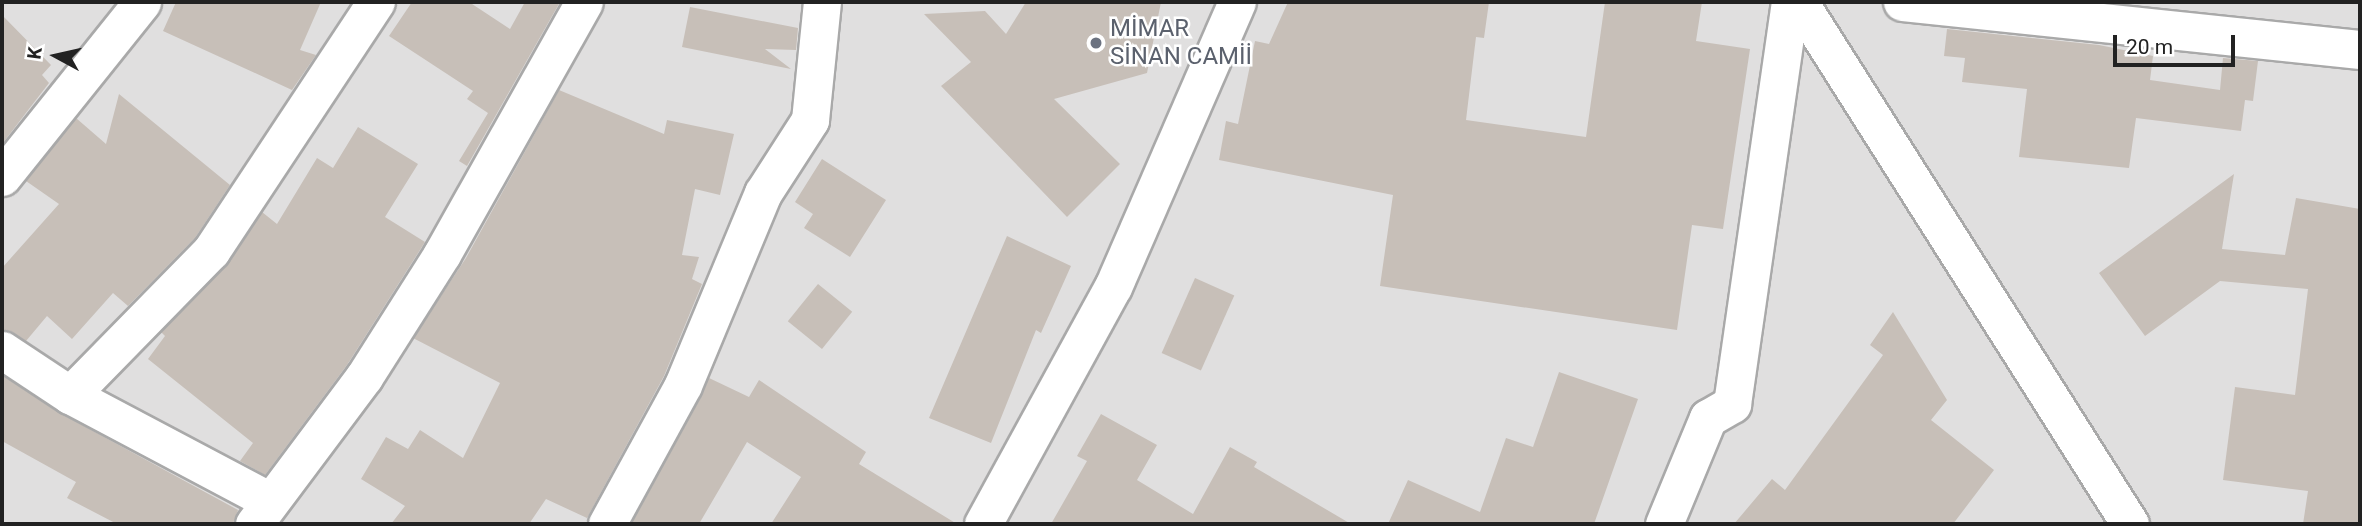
<!DOCTYPE html>
<html>
<head>
<meta charset="utf-8">
<style>
  body { margin:0 }
  #map { position:relative; width:2362px; height:526px; overflow:hidden; background:#f2efe9; font-family:Roboto,sans-serif }
  div>[style] { position:absolute }
  [style*='--x'] { left:calc(var(--x)*1px); top:calc(var(--y)*1px); width:calc(var(--w)*1px); rotate:calc(var(--a)*1deg) }
  .residential>* { inset:0; background:#e0dfdf; transform-origin:0 0 }
  .building>* { inset:0; background:#c7bfb8; transform-origin:0 0 }
  .roads { filter:drop-shadow(2px 0 #a9a9a9) drop-shadow(-2px 0 #a9a9a9) drop-shadow(0 2px #a9a9a9) drop-shadow(0 -2px #a9a9a9) }
  .minor>* { height:37px; margin:-18.5px; padding:0 18.5px; transform-origin:18.5px; border-radius:18.5px; background:#fff }
  .tertiary>* { height:38px; margin:-19px; padding:0 19px; transform-origin:19px; border-radius:19px; background:#fff }
  .dots>* { width:19px; height:19px; translate:-50% -50%; box-sizing:border-box; border:4px solid #fff; border-radius:50% }
  span { translate:-50% -50%; white-space:nowrap; text-align:center; line-height:1.15; -webkit-text-stroke:5px #fff; paint-order:stroke }
  .worship-label { font-size:24px; color:#5b616d }
  .left { translate:0 -50%; text-align:left }
  .frame { position:absolute; inset:0; border:4px solid #222; pointer-events:none }
  .north { position:absolute; left:21px; top:21px; width:70px; height:70px; -webkit-text-stroke:5px #fff; paint-order:stroke; rotate:278deg; font-size:19px; font-weight:700; line-height:28px; text-align:center; color:#222 }
  .north::after { content:''; display:block; margin:auto; width:24px; height:32px; background:#222; clip-path:polygon(50% 0,100% 100%,50% 72%,0 100%) }
  .scale { position:absolute; left:2113px; top:35px; width:122px; height:32px; box-sizing:border-box; border:4px solid #222; border-top:0; padding-left:9px; font-size:21px; line-height:24px; white-space:nowrap; color:#222; -webkit-text-stroke:5px #fff; paint-order:stroke }
</style>
</head>
<body>
<div id="map">
  <div class="residential">
    <i style="left:2px;top:2px;width:2358px;height:522px"></i>
  </div>
  <div class="building">
    <i style="clip-path:polygon(176px 2px,321px 2px,300px 50px,316px 55px,292px 90px,163px 31px)"></i>
    <i style="clip-path:polygon(412px 2px,469px 2px,510px 29px,525px 2px,560px 2px,467px 166px,459px 161px,488px 113px,467px 99px,473px 91px,389px 36px)"></i>
    <i style="clip-path:polygon(1026px 2px,1161px 2px,1147px 73px,1054px 99px,1120px 164px,1067px 217px,941px 86px,971px 62px,924px 14px,985px 11px,1006px 34px)"></i>
    <i style="clip-path:polygon(1288px 2px,1489px 2px,1484px 38px,1476px 37px,1466px 120px,1586px 137px,1605px 2px,1702px 2px,1696px 41px,1750px 49px,1723px 229px,1692px 225px,1677px 330px,1380px 286px,1393px 195px,1219px 160px,1226px 121px,1238px 124px,1255px 41px,1269px 44px)"></i>
    <i style="clip-path:polygon(690px 7px,798px 28px,796px 50px,765px 49px,791px 69px,682px 47px)"></i>
    <i style="clip-path:polygon(2px 15px,51px 65px,42px 75px,49px 83px,2px 144px)"></i>
    <i style="clip-path:polygon(1947px 29px,2099px 45px,2153px 56px,2150px 80px,2220px 90px,2223px 58px,2258px 61px,2253px 101px,2245px 100px,2241px 131px,2136px 118px,2129px 168px,2019px 157px,2027px 89px,1962px 82px,1965px 58px,1944px 56px)"></i>
    <i style="clip-path:polygon(559px 90px,664px 134px,667px 120px,734px 134px,720px 195px,695px 189px,682px 255px,699px 257px,692px 279px,702px 284px,664px 376px,587px 518px,546px 499px,529px 524px,391px 524px,405px 506px,361px 479px,386px 437px,408px 449px,420px 430px,463px 458px,500px 383px,413px 338px,466px 258px)"></i>
    <i style="clip-path:polygon(119px 94px,230px 185px,195px 238px,128px 306px,113px 293px,72px 339px,47px 316px,26px 341px,2px 329px,2px 268px,59px 204px,26px 181px,76px 118px,106px 144px)"></i>
    <i style="clip-path:polygon(358px 127px,418px 164px,385px 217px,425px 242px,347px 365px,265px 475px,240px 461px,253px 443px,148px 359px,165px 336px,161px 332px,226px 266px,262px 212px,277px 224px,317px 158px,333px 168px)"></i>
    <i style="clip-path:polygon(822px 159px,886px 200px,850px 257px,804px 228px,813px 214px,795px 202px)"></i>
    <i style="clip-path:polygon(2234px 174px,2222px 249px,2285px 255px,2296px 198px,2360px 209px,2360px 524px,2303px 524px,2308px 491px,2223px 480px,2235px 387px,2295px 395px,2308px 289px,2220px 281px,2145px 336px,2099px 273px)"></i>
    <i style="clip-path:polygon(1007px 236px,1071px 266px,1041px 333px,1036px 330px,991px 443px,929px 418px)"></i>
    <i style="left:1195px;top:278px;width:43px;height:82px;rotate:24deg"></i>
    <i style="left:818px;top:284px;width:44px;height:48px;rotate:39deg"></i>
    <i style="clip-path:polygon(1893px 312px,1947px 400px,1931px 420px,1994px 470px,1953px 524px,1734px 524px,1772px 479px,1785px 490px,1883px 355px,1870px 345px)"></i>
    <i style="clip-path:polygon(1559px 372px,1638px 399px,1594px 524px,1388px 524px,1408px 480px,1480px 512px,1506px 438px,1533px 447px)"></i>
    <i style="clip-path:polygon(2px 375px,60px 413px,238px 510px,233px 524px,117px 524px,67px 498px,76px 482px,2px 441px)"></i>
    <i style="clip-path:polygon(709px 378px,749px 397px,759px 380px,866px 452px,859px 464px,957px 524px,771px 524px,801px 477px,747px 442px,699px 524px,631px 524px)"></i>
    <i style="clip-path:polygon(1101px 414px,1157px 445px,1137px 480px,1193px 514px,1230px 447px,1257px 462px,1254px 467px,1351px 524px,1051px 524px,1087px 461px,1077px 456px)"></i>
  </div>
  <div class="roads">
    <div class="minor">
      <i style="--x:1799;--y:2;--w:618;--a:57.62"></i>
      <i style="--x:2;--y:177;--w:224;--a:-51.3"></i>
      <i style="--x:2;--y:350;--w:82;--a:33.5"></i>
      <i style="--x:70;--y:395;--w:224;--a:27.9"></i>
      <i style="--x:70;--y:395;--w:202;--a:-45.6"></i>
      <i style="--x:211;--y:251;--w:299;--a:-56.5"></i>
      <i style="--x:254;--y:524;--w:184;--a:-53.2"></i>
      <i style="--x:364;--y:377;--w:146;--a:-57.6"></i>
      <i style="--x:442;--y:254;--w:289;--a:-60.6"></i>
      <i style="--x:607;--y:524;--w:158;--a:-61.3"></i>
      <i style="--x:683;--y:385;--w:208;--a:-67.4"></i>
      <i style="--x:763;--y:193;--w:87;--a:-57.2"></i>
      <i style="--x:810;--y:120;--w:119;--a:-84.2"></i>
      <i style="--x:983;--y:524;--w:270;--a:-61.3"></i>
      <i style="--x:1113;--y:287;--w:311;--a:-66.5"></i>
      <i style="--x:1664;--y:524;--w:115;--a:-67.5"></i>
      <i style="--x:1708;--y:418;--w:28;--a:-30"></i>
      <i style="--x:1732;--y:404;--w:406;--a:-81.8"></i>
    </div>
    <div class="tertiary">
      <i style="--x:1903;--y:2;--w:460;--a:6"></i>
    </div>
  </div>
  <div class="dots">
    <i style="left:1096px;top:43px;background:#6b7280"></i>
  </div>
  <div class="worship-label">
    <span class="left" style="left:1110px;top:43px">MİMAR<br>SİNAN CAMİİ</span>
  </div>
  <div class="frame"></div>
  <div class="north">K</div>
  <div class="scale">20 m</div>
</div>
</body>
</html>
